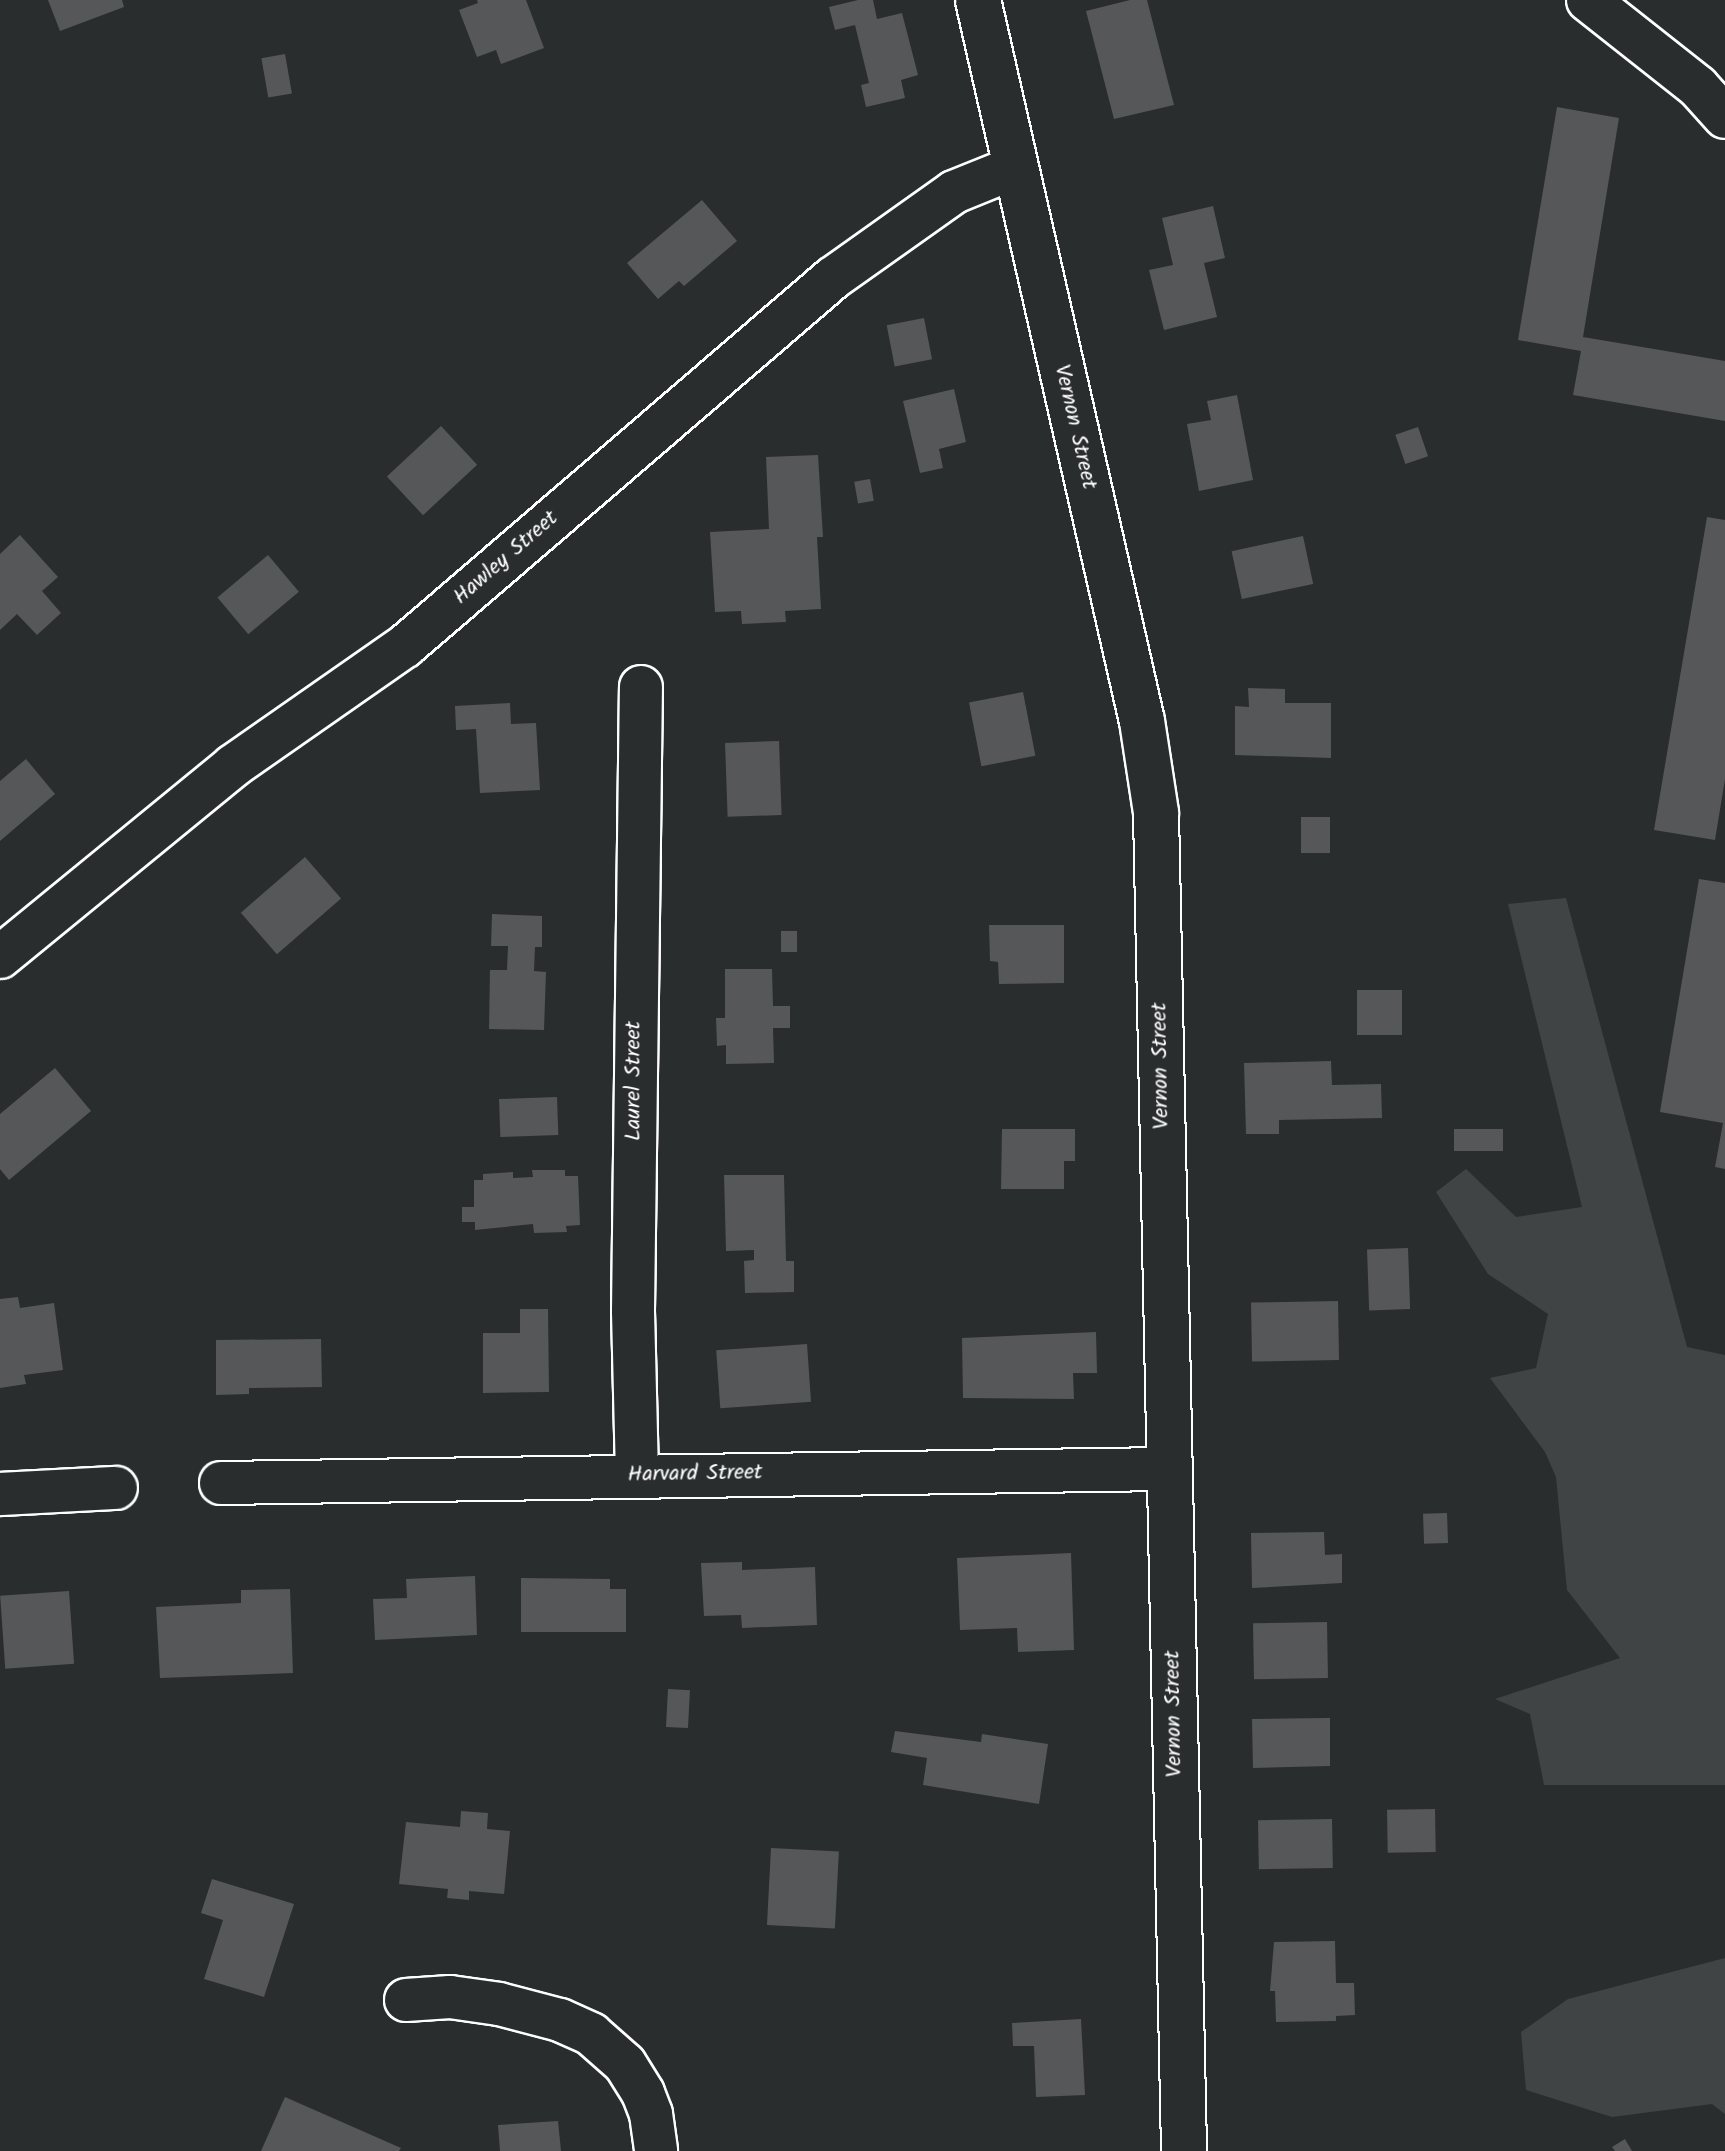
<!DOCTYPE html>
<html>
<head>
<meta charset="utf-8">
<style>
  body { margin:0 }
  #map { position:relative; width:1725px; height:2151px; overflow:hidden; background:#2a2d2e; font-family:Kalam,sans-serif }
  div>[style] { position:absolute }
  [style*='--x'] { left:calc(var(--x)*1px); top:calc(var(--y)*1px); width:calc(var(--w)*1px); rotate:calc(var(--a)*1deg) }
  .green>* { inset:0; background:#414445 }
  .building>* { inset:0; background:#555758; transform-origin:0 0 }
  .roads { filter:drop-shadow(2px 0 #fff) drop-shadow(-2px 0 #fff) drop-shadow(0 2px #fff) drop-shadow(0 -2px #fff) }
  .minor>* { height:42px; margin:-21px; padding:0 21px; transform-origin:21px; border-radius:21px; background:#2a2d2e }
  .tertiary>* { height:44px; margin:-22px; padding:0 22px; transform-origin:22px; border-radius:22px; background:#2a2d2e }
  span { translate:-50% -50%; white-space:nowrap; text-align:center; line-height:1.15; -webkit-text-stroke:6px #2a2d2e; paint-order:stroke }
  .street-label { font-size:22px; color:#fff }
</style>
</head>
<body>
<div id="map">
  <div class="green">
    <i style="clip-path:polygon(1566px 898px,1687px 1347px,1725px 1355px,1725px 1785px,1544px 1785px,1530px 1714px,1495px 1699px,1620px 1658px,1567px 1590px,1556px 1477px,1545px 1452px,1490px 1378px,1536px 1368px,1548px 1314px,1488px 1274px,1436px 1192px,1466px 1169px,1516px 1217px,1582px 1207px,1508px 904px)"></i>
    <i style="clip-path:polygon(1725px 1958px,1725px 2114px,1712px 2104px,1612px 2117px,1526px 2090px,1521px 2032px,1568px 1999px)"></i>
  </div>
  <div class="building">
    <i style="clip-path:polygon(48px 0,122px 0,124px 7px,60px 31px)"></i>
    <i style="clip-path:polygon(477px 0,526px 0,544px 48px,501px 64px,496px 50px,477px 57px,459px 10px,478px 3px)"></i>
    <i style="clip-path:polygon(858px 0,873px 0,877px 19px,902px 13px,918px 75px,901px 80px,905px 98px,866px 107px,861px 85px,869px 83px,855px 25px,835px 30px,829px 7px)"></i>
    <i style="clip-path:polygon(1130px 0,1147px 0,1174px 105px,1114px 119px,1086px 11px)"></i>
    <i style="left:285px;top:54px;width:40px;height:24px;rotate:80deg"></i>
    <i style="clip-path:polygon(1557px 107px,1619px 118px,1583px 337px,1725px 361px,1725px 421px,1573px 395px,1581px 351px,1518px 340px)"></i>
    <i style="clip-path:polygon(702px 200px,737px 241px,684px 286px,679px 281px,658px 299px,627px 263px)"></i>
    <i style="clip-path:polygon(1213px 206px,1225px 258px,1204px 263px,1217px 317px,1164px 330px,1149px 270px,1173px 265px,1162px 218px)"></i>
    <i style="left:924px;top:318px;width:42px;height:38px;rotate:79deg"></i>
    <i style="clip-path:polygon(954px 389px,966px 442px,939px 449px,943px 468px,920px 473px,903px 401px)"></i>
    <i style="clip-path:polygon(1237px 395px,1253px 480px,1199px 491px,1187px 424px,1211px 420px,1207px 401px)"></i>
    <i style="left:441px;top:426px;width:53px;height:74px;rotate:47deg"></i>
    <i style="left:1418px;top:427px;width:31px;height:24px;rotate:71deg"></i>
    <i style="clip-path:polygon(818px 455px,823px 537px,817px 537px,821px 609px,785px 611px,786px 622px,742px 624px,741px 611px,715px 612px,710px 532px,769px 529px,766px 457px)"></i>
    <i style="left:870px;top:479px;width:22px;height:16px;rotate:80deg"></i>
    <i style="clip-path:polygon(1707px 517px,1725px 520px,1725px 779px,1715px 840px,1654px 830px)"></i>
    <i style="clip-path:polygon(20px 535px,58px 577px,42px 591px,61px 613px,37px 635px,17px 614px,0 630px,0 554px)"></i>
    <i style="left:1303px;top:536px;width:49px;height:73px;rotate:78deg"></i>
    <i style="left:268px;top:555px;width:48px;height:66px;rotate:50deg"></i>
    <i style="clip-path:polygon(1248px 688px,1285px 689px,1285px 703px,1331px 703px,1331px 758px,1235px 755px,1235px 706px,1249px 707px)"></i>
    <i style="left:1023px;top:692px;width:65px;height:55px;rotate:79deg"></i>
    <i style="clip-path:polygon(510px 703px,511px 724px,536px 723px,540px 790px,480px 793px,476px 729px,456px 730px,455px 706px)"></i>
    <i style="left:779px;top:741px;width:74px;height:54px;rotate:88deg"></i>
    <i style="clip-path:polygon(26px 759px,55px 794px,0 841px,0 781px)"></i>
    <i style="left:1301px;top:817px;width:29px;height:36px"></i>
    <i style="left:305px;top:857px;width:55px;height:85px;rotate:49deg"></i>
    <i style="clip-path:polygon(1699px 879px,1725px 883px,1725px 1169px,1715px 1167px,1723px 1123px,1660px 1112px)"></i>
    <i style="clip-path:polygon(492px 914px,542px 916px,542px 947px,535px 947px,534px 971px,546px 972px,544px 1030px,489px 1029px,490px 970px,507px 970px,508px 946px,491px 946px)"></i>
    <i style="clip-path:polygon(989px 925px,1064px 925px,1064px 983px,999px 984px,998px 962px,990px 961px)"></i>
    <i style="left:781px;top:931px;width:16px;height:21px"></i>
    <i style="clip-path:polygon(725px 969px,772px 969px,773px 1006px,790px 1006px,790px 1028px,773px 1028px,774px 1063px,726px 1064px,726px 1045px,717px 1046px,716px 1018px,725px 1018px)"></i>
    <i style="left:1357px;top:990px;width:45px;height:45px"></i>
    <i style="clip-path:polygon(1331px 1061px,1332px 1085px,1381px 1084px,1382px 1118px,1279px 1120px,1279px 1134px,1246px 1134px,1244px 1063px)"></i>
    <i style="clip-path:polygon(55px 1068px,91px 1111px,9px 1180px,0 1169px,0 1114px)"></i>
    <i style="left:557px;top:1097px;width:38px;height:58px;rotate:88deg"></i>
    <i style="clip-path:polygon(1002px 1129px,1075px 1129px,1075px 1161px,1064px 1161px,1064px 1189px,1001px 1189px)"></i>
    <i style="left:1503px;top:1129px;width:22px;height:49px;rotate:90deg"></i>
    <i style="clip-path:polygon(532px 1170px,565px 1170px,565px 1176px,578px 1176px,580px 1225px,566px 1226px,567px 1232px,534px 1233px,533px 1224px,475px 1230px,475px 1222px,462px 1222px,462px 1207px,474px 1207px,474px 1180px,483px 1180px,483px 1174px,513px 1172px,513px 1178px,533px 1177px)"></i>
    <i style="clip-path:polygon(724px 1175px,784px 1175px,786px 1261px,794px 1261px,794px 1292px,745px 1293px,744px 1261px,754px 1260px,754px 1250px,726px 1251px)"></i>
    <i style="left:1408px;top:1248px;width:61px;height:41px;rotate:88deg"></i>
    <i style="clip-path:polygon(18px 1297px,20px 1308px,54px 1303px,63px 1370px,24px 1375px,26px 1384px,0 1388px,0 1299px)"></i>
    <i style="left:1338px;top:1301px;width:59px;height:87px;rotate:89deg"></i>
    <i style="clip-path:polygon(520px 1309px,548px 1309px,549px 1392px,483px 1393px,483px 1333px,520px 1333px)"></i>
    <i style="clip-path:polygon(1096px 1332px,1097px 1373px,1073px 1373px,1074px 1399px,963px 1398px,962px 1338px)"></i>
    <i style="clip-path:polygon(321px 1339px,322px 1387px,249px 1388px,249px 1394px,216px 1395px,216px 1340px)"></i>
    <i style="left:807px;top:1344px;width:58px;height:91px;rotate:86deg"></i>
    <i style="left:1447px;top:1513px;width:30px;height:24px;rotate:88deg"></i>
    <i style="clip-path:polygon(1324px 1532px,1325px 1555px,1342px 1554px,1342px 1583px,1252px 1588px,1251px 1533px)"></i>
    <i style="clip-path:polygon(1071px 1553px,1074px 1650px,1018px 1652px,1017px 1628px,960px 1630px,957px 1558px)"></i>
    <i style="clip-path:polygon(742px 1562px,742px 1570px,815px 1567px,817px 1625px,742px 1628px,741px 1615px,704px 1616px,701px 1563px)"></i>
    <i style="clip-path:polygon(475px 1576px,477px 1635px,375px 1640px,373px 1599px,407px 1598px,406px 1579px)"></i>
    <i style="clip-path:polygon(521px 1578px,610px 1579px,610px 1589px,626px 1589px,626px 1632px,521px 1632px)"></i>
    <i style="clip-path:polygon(290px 1589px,293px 1673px,160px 1678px,156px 1607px,241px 1603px,241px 1590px)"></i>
    <i style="left:69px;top:1591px;width:73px;height:69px;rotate:86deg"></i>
    <i style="left:1327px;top:1622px;width:56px;height:74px;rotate:89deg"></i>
    <i style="left:668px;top:1689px;width:22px;height:38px;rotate:3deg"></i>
    <i style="clip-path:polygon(1326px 1718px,1330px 1718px,1330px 1766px,1253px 1768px,1252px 1719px)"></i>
    <i style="clip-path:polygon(895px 1731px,981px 1742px,982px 1734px,1048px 1744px,1039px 1804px,923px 1785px,927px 1758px,891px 1752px)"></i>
    <i style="left:1435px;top:1809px;width:43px;height:48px;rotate:89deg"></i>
    <i style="clip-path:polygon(461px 1811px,488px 1813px,487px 1829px,510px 1831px,504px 1894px,469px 1891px,469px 1900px,447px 1898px,448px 1889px,399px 1884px,406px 1822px,460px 1827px)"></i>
    <i style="left:1332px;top:1819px;width:49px;height:74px;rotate:89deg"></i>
    <i style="left:771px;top:1848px;width:68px;height:77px;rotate:3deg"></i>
    <i style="clip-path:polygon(212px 1879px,294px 1904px,264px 1997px,204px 1979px,223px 1920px,201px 1913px)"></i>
    <i style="clip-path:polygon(1335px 1941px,1336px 1983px,1354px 1983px,1355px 2015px,1336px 2016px,1336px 2021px,1276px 2022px,1275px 1991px,1270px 1991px,1274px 1942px)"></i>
    <i style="clip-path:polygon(1081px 2019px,1085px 2095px,1036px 2097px,1034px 2046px,1013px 2046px,1012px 2023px)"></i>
    <i style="clip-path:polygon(285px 2097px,401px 2148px,399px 2151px,261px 2151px)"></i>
    <i style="clip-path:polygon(558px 2121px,561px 2151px,500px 2151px,498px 2125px)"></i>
    <i style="clip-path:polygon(1625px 2139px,1632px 2151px,1615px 2151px,1612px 2147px)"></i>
  </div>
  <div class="roads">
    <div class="minor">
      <i style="--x:1588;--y:0;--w:140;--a:38.3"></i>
      <i style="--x:1698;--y:87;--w:40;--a:48"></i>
      <i style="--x:0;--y:957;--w:301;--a:-39.3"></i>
      <i style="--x:233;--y:766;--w:210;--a:-34.9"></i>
      <i style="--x:405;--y:646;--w:564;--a:-40.69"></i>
      <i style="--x:833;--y:278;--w:148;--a:-35.4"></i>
      <i style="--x:954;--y:192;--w:67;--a:-22"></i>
      <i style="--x:637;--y:1475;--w:164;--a:-91.4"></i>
      <i style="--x:633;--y:1311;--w:624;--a:-89.27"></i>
      <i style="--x:221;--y:1483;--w:948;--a:-0.85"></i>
      <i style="--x:0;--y:1494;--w:116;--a:-3"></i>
      <i style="--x:406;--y:2000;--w:44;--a:-3.9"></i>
      <i style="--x:450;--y:1997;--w:49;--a:8.1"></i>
      <i style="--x:499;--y:2004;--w:63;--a:14.7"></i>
      <i style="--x:560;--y:2020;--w:34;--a:24"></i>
      <i style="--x:591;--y:2034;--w:45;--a:41.4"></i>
      <i style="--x:625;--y:2064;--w:34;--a:58"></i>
      <i style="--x:643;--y:2093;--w:22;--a:69"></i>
      <i style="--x:651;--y:2114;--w:37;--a:82"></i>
    </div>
    <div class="tertiary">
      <i style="--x:978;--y:0;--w:739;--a:77.19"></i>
      <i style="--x:1142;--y:721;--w:93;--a:81.3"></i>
      <i style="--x:1156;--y:813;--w:1338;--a:88.8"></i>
    </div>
  </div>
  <div class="street-label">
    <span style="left:1075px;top:427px;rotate:77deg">Vernon Street</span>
    <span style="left:506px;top:558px;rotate:-41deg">Hawley Street</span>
    <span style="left:1161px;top:1066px;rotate:-91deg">Vernon Street</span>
    <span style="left:634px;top:1081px;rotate:-90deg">Laurel Street</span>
    <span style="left:695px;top:1474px;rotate:-1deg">Harvard Street</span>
    <span style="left:1174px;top:1714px;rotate:-91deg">Vernon Street</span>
  </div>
</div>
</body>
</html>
